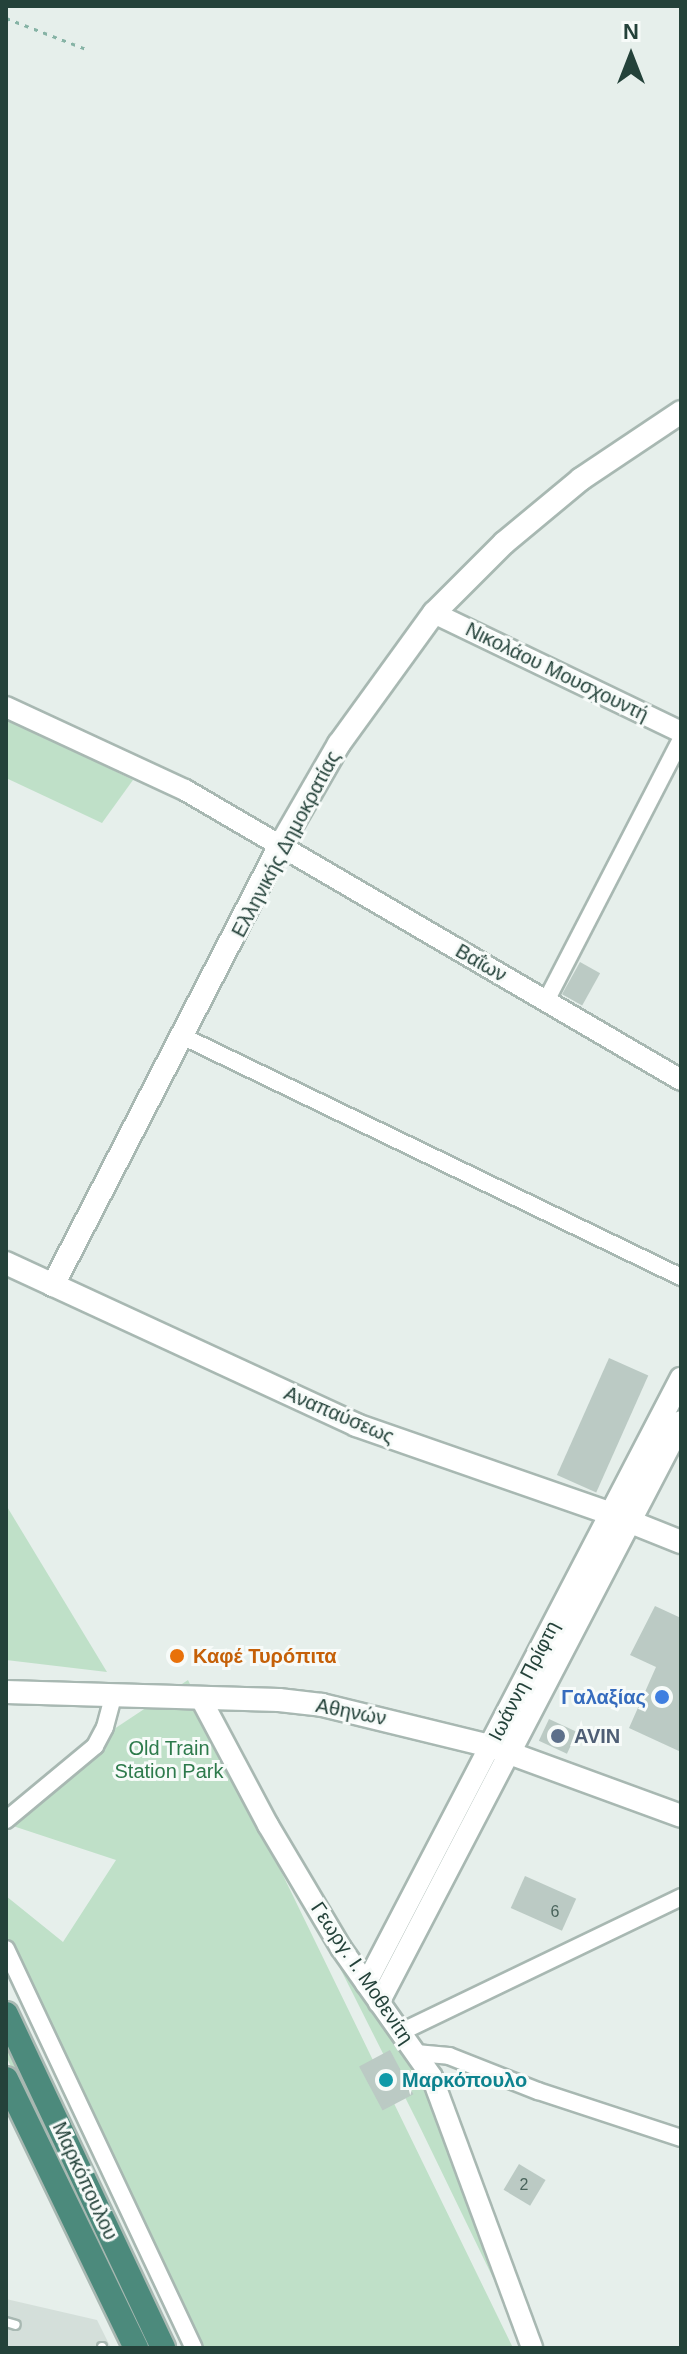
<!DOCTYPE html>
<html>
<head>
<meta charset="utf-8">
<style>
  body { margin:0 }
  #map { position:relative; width:687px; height:2354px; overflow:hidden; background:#e6efeb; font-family:Arial,sans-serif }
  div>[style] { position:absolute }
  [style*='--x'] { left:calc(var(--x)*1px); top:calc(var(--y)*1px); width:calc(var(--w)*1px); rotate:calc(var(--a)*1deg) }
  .built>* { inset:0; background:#d4dfda }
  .green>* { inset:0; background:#bfe0c8 }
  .building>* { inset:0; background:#bbcac4; transform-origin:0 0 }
  .path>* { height:3px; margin-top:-1.5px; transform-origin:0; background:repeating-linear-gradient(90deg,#86b3a5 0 4px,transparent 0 10px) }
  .roads { filter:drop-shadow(2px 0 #a8b8b2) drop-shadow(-2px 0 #a8b8b2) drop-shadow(0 2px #a8b8b2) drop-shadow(0 -2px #a8b8b2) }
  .service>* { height:8px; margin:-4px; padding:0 4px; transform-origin:4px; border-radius:4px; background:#fff }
  .minor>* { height:16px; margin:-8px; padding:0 8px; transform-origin:8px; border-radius:8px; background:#fff }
  .tertiary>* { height:20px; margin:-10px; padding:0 10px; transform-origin:10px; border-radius:10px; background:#fff }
  .secondary>* { height:22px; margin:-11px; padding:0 11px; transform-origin:11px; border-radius:11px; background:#fff }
  .trunk>* { height:24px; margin:-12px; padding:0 12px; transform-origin:12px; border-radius:12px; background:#4c8a7c }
  .dots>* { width:22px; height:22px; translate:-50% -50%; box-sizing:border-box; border:4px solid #f7fbf9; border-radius:50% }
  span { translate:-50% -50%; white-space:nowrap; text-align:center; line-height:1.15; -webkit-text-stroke:6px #f7fbf9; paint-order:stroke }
  .number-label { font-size:16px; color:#4a645c }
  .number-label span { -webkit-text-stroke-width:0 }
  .street-label { font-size:20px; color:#24423a }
  .food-label { font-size:20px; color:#c56008; font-weight:700 }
  .left { translate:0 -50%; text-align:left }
  .shop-label { font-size:20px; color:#366cbe; font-weight:700 }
  .right { translate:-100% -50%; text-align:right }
  .service-label { font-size:20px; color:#4e5e75; font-weight:700 }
  .park-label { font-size:20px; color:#2d7a4b }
  .culture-label { font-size:20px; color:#0d838f; font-weight:700 }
  .frame { position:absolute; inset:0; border:8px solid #24423a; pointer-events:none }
  .north { position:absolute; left:591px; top:16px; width:80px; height:80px; -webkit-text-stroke:6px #f7fbf9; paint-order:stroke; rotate:0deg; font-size:22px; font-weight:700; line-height:32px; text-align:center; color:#24423a }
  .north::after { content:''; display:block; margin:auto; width:28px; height:36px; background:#24423a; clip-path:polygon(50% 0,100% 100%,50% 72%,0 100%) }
</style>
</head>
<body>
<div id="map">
  <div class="built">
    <i style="clip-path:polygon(6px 2299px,97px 2320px,111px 2348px,6px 2348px)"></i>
  </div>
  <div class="green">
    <i style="clip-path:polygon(6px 718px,133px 780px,102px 823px,6px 778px)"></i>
    <i style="clip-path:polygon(6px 1505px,107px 1672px,6px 1660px)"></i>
    <i style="clip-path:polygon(188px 1680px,513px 2348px,195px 2348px,6px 1943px,6px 1896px,63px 1942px,116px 1860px,10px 1825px,99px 1739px)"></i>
    <i style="clip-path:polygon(268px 1825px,416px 2053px,527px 2348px,418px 2123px)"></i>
    <i style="clip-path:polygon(6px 2046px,111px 2263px,151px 2348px,144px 2348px,6px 2056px)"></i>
  </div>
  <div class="building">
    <i style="left:580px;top:962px;width:23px;height:37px;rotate:29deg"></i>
    <i style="left:609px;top:1358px;width:43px;height:128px;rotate:24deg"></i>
    <i style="clip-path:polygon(655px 1606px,681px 1618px,681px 1752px,629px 1728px,656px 1667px,630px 1655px)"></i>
    <i style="left:549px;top:1719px;width:31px;height:24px;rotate:25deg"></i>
    <i style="left:525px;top:1876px;width:56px;height:35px;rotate:24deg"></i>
    <i style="left:390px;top:2050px;width:50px;height:35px;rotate:62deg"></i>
    <i style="left:519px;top:2164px;width:31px;height:30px;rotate:31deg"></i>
  </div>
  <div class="path">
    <i style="--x:6;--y:18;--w:89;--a:21.1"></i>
  </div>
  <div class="roads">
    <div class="service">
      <i style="--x:6;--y:2322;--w:10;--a:17"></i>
      <i style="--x:102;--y:2347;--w:1;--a:90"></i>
    </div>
    <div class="minor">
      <i style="--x:546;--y:1001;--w:295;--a:-62.7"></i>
      <i style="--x:182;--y:1036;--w:554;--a:25.78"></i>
      <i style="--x:6;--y:1820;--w:116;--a:-39.7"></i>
      <i style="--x:95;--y:1746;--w:21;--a:-62"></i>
      <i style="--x:105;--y:1727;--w:30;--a:-75"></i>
      <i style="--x:6;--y:1949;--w:441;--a:64.8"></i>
      <i style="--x:401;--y:2032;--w:311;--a:-25.7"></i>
      <i style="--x:416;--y:2053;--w:33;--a:5"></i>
      <i style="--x:449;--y:2056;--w:96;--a:21.5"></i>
      <i style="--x:538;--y:2091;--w:151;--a:18.2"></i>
    </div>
    <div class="tertiary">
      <i style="--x:434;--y:613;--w:274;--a:25.7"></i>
      <i style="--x:6;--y:707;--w:197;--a:24.9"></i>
      <i style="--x:185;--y:790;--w:575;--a:30.31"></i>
      <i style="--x:201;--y:1699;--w:143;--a:62"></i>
      <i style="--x:268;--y:1825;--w:143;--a:59.3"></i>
      <i style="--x:341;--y:1948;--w:158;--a:54.8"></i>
      <i style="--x:432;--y:2077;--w:289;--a:69.7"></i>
      <i style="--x:366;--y:1984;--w:268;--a:-62.5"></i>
      <i style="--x:379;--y:2003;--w:282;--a:-62.5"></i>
    </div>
    <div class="secondary">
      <i style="--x:6;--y:1263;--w:386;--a:24.8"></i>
      <i style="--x:356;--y:1425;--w:270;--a:19.2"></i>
      <i style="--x:611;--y:1514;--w:75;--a:21.8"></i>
      <i style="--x:53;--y:1285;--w:494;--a:-62.7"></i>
      <i style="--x:280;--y:846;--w:118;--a:-60"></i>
      <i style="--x:339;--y:744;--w:162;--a:-54.1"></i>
      <i style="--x:434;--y:613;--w:99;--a:-45"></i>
      <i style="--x:504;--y:543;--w:100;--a:-39.7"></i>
      <i style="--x:581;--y:479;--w:120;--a:-33.8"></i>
      <i style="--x:6;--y:1692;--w:273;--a:1.7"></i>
      <i style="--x:279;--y:1700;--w:43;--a:6.6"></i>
      <i style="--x:322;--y:1705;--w:173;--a:13.7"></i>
      <i style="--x:490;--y:1746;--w:203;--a:20.1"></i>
      <i style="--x:490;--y:1746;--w:414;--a:-62.5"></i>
      <i style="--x:509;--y:1753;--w:373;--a:-62.5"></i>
    </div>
    <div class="trunk">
      <i style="--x:6;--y:2014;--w:369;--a:64.8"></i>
      <i style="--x:6;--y:2079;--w:299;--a:64.2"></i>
    </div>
  </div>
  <div class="dots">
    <i style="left:177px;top:1656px;background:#e8710a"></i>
    <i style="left:662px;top:1697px;background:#3f7fe0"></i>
    <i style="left:558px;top:1736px;background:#5c6f8a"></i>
    <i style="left:386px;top:2080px;background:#0f9aa8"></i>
  </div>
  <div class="number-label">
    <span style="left:555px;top:1912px">6</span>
    <span style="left:524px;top:2185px">2</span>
  </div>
  <div class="street-label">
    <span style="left:557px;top:672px;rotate:26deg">Νικολάου Μουσχουντή</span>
    <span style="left:286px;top:844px;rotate:-62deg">Ελληνικής Δημοκρατίας</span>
    <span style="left:481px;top:963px;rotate:30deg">Βαΐων</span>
    <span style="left:339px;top:1415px;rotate:23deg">Αναπαύσεως</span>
    <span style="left:524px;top:1681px;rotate:-63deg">Ιωάννη Πρίφτη</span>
    <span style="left:351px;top:1712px;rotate:11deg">Αθηνών</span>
    <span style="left:362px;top:1973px;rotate:56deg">Γεωργ. Ι. Μοθενίτη</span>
    <span style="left:85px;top:2181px;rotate:65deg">Μαρκόπουλου</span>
  </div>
  <div class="food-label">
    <span class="left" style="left:193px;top:1656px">Καφέ Τυρóπιτα</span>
  </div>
  <div class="shop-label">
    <span class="right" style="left:646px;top:1697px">Γαλαξίας</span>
  </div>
  <div class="service-label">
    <span class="left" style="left:574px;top:1736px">AVIN</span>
  </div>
  <div class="park-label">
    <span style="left:169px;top:1760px">Old Train<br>Station Park</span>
  </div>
  <div class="culture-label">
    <span class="left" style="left:402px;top:2080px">Μαρκόπουλο</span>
  </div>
  <div class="frame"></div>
  <div class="north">N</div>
</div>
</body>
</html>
